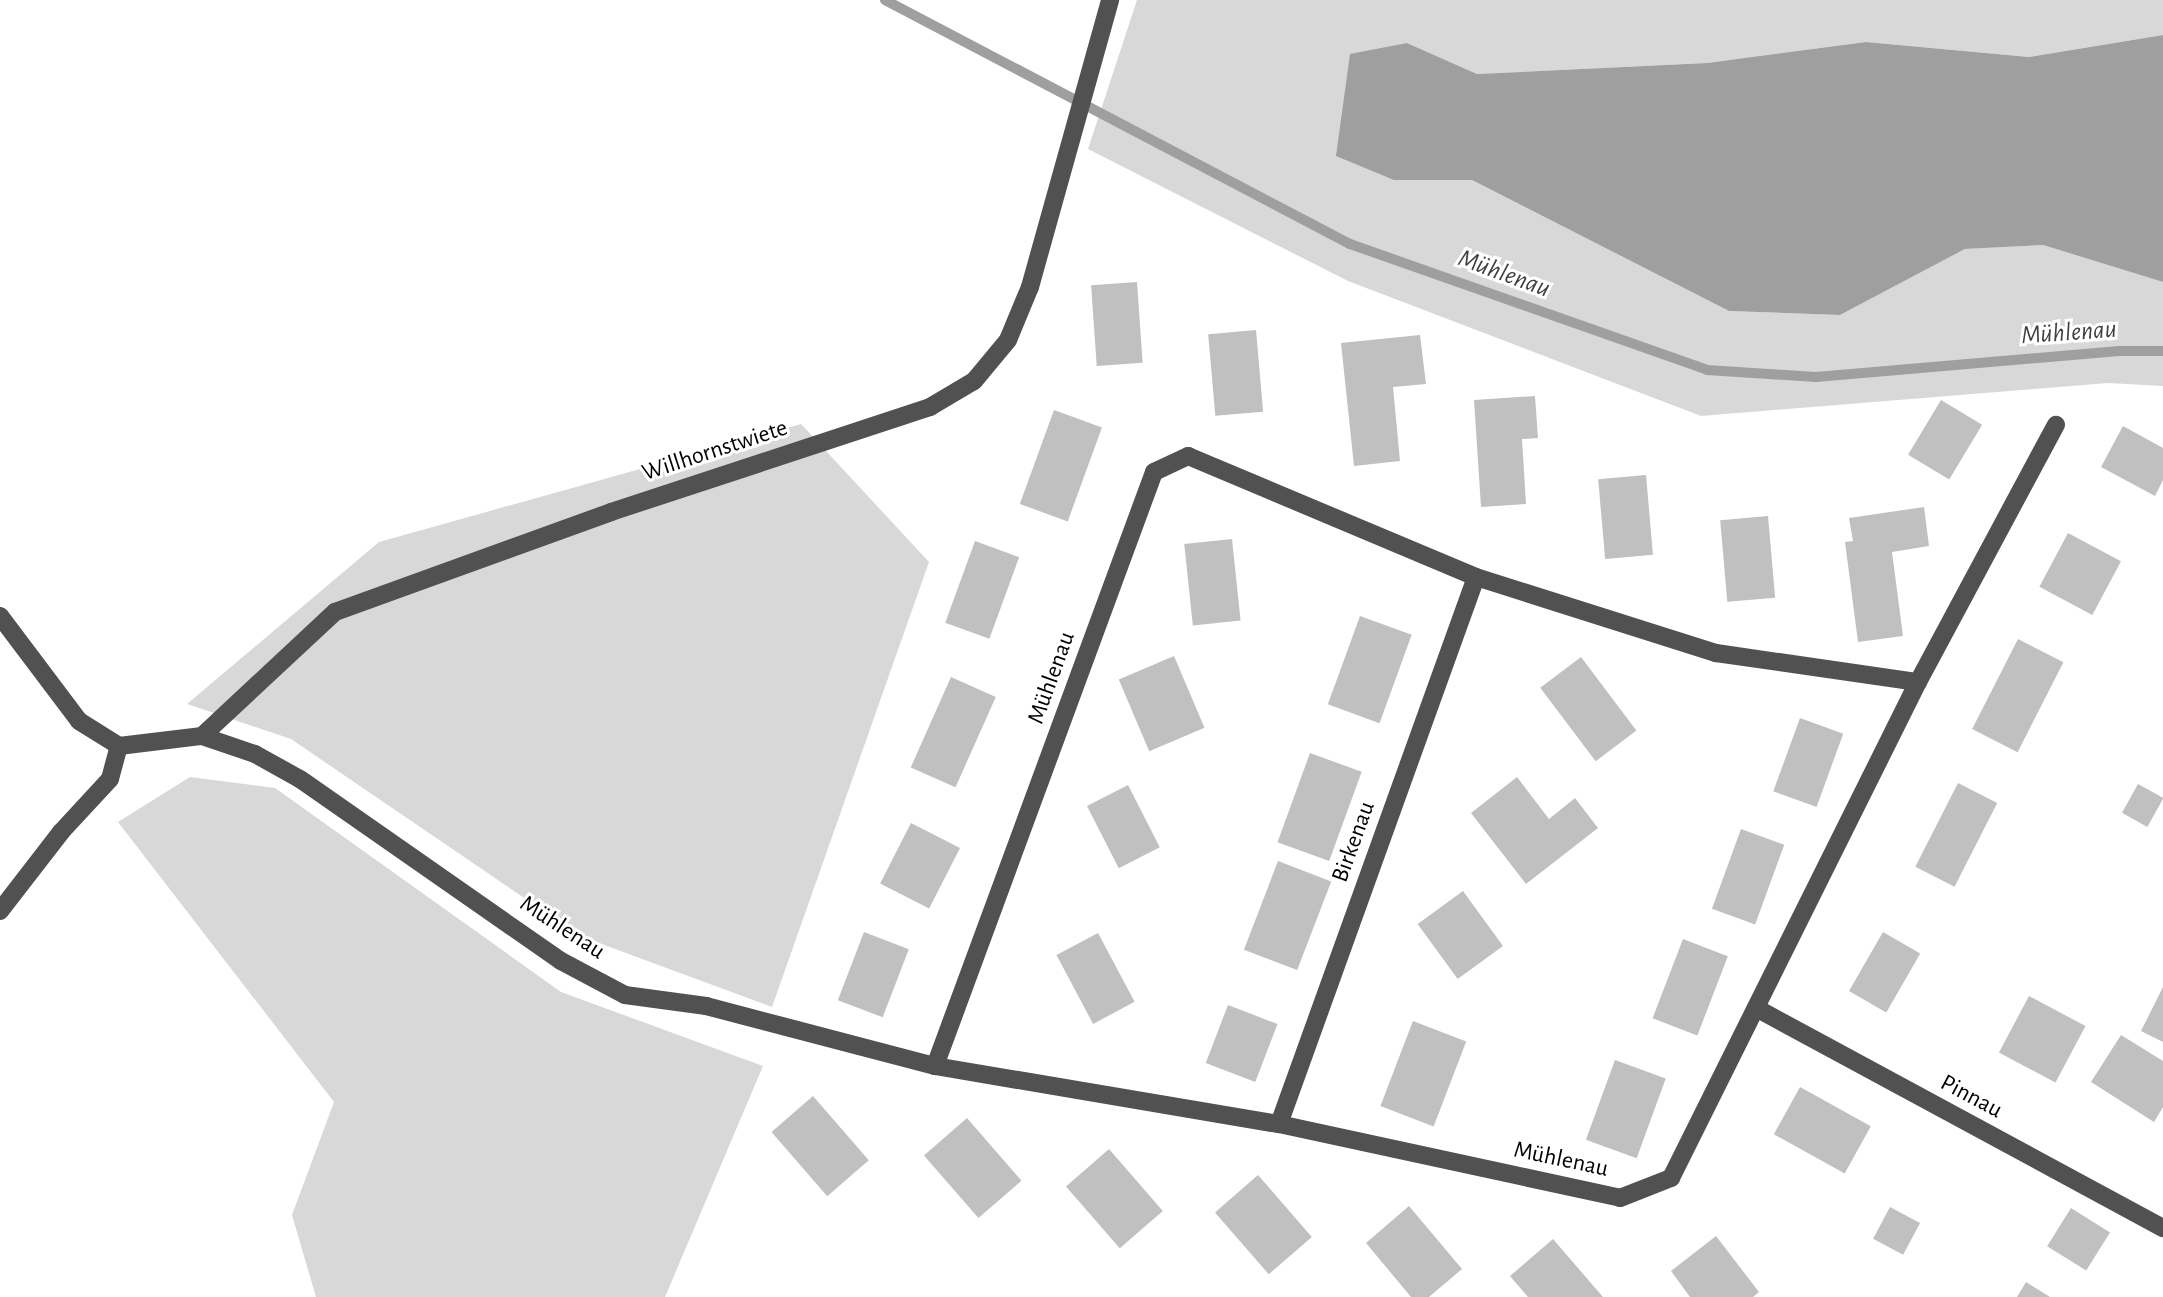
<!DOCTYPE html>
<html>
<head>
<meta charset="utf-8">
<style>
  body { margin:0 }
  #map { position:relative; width:2163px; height:1297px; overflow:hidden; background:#fff; font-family:"Alegreya Sans",sans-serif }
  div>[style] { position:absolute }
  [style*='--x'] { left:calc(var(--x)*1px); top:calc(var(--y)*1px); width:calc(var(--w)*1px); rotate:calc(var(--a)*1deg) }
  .green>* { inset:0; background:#d8d8d8 }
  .water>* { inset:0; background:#9f9f9f }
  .stream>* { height:10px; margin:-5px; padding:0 5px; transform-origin:5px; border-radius:5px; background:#9f9f9f }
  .building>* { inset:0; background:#c0c0c0; transform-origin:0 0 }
  .minor>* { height:18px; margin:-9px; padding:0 9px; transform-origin:9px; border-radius:9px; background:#515151 }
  span { translate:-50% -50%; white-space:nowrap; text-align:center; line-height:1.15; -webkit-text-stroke:6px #fff; paint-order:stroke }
  .street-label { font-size:24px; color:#000 }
  .water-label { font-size:26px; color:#404040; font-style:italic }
</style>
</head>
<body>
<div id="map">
  <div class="green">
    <i style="clip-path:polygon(1137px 0,2163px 0,2163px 35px,2029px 57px,1866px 42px,1707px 63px,1477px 74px,1407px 43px,1394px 180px,1472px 180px,1729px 311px,1840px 315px,1965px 249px,2043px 245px,2163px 282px,2163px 386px,2108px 383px,1701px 416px,1348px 281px,1088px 149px)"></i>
    <i style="clip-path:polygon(801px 424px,929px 562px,772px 1007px,580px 936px,291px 739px,187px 704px,379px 542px)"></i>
    <i style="clip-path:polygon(190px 777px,275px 788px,561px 992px,763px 1066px,665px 1297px,316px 1297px,292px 1215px,334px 1102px,118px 822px)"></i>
  </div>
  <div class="water">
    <i style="clip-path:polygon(2163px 35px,2163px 282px,2043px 245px,1965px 249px,1840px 315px,1729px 311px,1472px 180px,1394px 180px,1336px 156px,1350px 54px,1407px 43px,1477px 74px,1707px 63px,1866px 42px,2029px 57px)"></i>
  </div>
  <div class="stream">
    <i style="--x:885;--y:0;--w:525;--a:27.69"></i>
    <i style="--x:1350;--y:244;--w:379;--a:19.4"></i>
    <i style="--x:1707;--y:370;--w:109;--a:3.7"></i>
    <i style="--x:1816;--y:377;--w:304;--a:-4.9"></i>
    <i style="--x:2119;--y:351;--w:44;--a:0"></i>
  </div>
  <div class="building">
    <i style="left:1137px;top:282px;width:81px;height:46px;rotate:86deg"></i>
    <i style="left:1256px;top:330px;width:82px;height:48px;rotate:85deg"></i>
    <i style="clip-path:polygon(1420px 335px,1426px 384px,1393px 387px,1400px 461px,1354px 466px,1341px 343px)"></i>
    <i style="clip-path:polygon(1535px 396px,1538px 438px,1522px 439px,1526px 504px,1481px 507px,1474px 400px)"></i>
    <i style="left:1941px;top:400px;width:48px;height:64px;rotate:31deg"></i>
    <i style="left:1054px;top:410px;width:51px;height:100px;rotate:20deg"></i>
    <i style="clip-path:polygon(2123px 426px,2163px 448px,2163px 480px,2155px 496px,2101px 467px)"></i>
    <i style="left:1646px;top:475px;width:80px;height:48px;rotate:85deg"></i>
    <i style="clip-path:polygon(1924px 507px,1929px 546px,1892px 552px,1903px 636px,1858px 642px,1845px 542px,1853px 541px,1849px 518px)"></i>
    <i style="left:1768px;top:516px;width:82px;height:48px;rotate:85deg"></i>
    <i style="left:2068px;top:533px;width:60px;height:61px;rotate:28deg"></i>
    <i style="left:1232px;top:539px;width:82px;height:48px;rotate:84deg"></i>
    <i style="left:975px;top:541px;width:47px;height:87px;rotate:20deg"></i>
    <i style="left:1360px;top:616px;width:55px;height:94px;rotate:20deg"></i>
    <i style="left:2018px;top:639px;width:51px;height:101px;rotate:27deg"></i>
    <i style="left:1174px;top:656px;width:78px;height:60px;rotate:67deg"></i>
    <i style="left:1581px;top:657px;width:92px;height:51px;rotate:53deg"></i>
    <i style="left:951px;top:677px;width:49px;height:99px;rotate:24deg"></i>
    <i style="left:1800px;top:718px;width:46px;height:78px;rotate:20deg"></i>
    <i style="left:1310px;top:753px;width:55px;height:95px;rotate:20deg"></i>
    <i style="clip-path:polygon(1517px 777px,1549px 819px,1575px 798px,1598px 828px,1526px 884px,1471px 813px)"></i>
    <i style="left:1958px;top:783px;width:44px;height:94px;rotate:27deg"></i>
    <i style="left:2138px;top:784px;width:29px;height:33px;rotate:29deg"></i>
    <i style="left:1128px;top:785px;width:70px;height:46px;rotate:63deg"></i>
    <i style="left:911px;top:823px;width:55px;height:68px;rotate:27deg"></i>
    <i style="left:1741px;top:829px;width:46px;height:85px;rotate:20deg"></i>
    <i style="left:1278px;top:861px;width:57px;height:95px;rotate:21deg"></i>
    <i style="left:1463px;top:891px;width:68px;height:56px;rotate:54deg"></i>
    <i style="left:864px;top:932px;width:48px;height:73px;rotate:21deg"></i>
    <i style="left:1883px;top:932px;width:43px;height:68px;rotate:30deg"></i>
    <i style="left:1098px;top:933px;width:78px;height:47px;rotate:62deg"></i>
    <i style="left:1683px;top:939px;width:48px;height:85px;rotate:21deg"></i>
    <i style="clip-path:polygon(2163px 987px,2163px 1042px,2141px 1031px)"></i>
    <i style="left:2029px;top:996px;width:64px;height:64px;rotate:28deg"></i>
    <i style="left:1228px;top:1005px;width:53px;height:62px;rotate:21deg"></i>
    <i style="left:1413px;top:1021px;width:57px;height:91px;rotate:21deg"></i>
    <i style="clip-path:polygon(2121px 1035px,2163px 1061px,2163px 1107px,2154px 1122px,2091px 1082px)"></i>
    <i style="left:1615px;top:1060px;width:54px;height:85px;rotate:20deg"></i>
    <i style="left:1800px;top:1087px;width:81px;height:54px;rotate:29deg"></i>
    <i style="left:813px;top:1096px;width:85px;height:55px;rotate:49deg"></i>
    <i style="left:967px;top:1118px;width:83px;height:57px;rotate:49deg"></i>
    <i style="left:1109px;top:1149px;width:82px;height:57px;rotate:49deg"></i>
    <i style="left:1258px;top:1175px;width:82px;height:57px;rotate:49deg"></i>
    <i style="clip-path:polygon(1409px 1206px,1462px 1269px,1429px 1297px,1411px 1297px,1366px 1243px)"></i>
    <i style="left:1890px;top:1207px;width:34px;height:36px;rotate:28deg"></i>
    <i style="left:2071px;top:1208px;width:46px;height:45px;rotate:32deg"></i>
    <i style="clip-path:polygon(1716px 1236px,1759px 1292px,1753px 1297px,1690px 1297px,1671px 1271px)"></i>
    <i style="clip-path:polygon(1553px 1239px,1603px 1297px,1528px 1297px,1510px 1276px)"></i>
    <i style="clip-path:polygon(2026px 1282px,2050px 1297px,2017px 1297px)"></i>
  </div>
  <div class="minor">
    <i style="--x:0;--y:616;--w:131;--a:53"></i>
    <i style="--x:79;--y:721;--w:47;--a:32"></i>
    <i style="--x:202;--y:736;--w:56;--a:18.8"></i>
    <i style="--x:255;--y:754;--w:51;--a:29.1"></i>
    <i style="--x:300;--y:779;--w:318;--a:34.9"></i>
    <i style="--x:561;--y:961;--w:72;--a:28"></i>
    <i style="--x:625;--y:995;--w:82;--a:7.7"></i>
    <i style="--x:706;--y:1006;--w:237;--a:14.7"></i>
    <i style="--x:935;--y:1066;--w:349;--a:9.6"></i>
    <i style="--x:1279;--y:1124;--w:349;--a:12.2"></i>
    <i style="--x:1620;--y:1198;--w:55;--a:-21.4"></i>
    <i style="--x:1671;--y:1178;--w:554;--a:-63.53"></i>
    <i style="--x:1918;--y:682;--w:292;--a:-61.8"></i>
    <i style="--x:119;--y:746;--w:84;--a:-6.9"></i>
    <i style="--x:202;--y:736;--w:182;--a:-43"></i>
    <i style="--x:335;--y:612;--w:294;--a:-19.9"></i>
    <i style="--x:611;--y:512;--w:336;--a:-18.2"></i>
    <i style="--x:930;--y:407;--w:51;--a:-30.6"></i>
    <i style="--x:974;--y:381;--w:53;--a:-50.3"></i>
    <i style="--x:1008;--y:340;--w:57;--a:-67.5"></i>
    <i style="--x:1030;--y:287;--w:298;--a:-74.4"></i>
    <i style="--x:0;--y:911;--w:100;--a:-52.3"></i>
    <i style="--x:61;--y:832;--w:72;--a:-47.2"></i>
    <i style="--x:110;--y:779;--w:34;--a:-75"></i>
    <i style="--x:1756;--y:1008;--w:463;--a:28.4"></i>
    <i style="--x:935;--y:1066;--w:633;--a:-69.76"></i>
    <i style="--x:1154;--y:472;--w:38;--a:-25"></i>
    <i style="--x:1188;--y:456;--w:312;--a:22.8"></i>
    <i style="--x:1476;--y:577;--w:252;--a:17.6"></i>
    <i style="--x:1716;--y:653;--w:204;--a:8.2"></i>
    <i style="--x:1279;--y:1124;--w:581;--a:-70.19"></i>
  </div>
  <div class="street-label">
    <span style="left:715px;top:451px;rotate:-18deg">Willhornstwiete</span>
    <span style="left:1052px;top:678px;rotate:-70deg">Mühlenau</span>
    <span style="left:1354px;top:842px;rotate:-70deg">Birkenau</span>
    <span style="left:562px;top:928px;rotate:33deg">Mühlenau</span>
    <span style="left:1971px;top:1097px;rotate:28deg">Pinnau</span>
    <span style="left:1561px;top:1160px;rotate:12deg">Mühlenau</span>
  </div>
  <div class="water-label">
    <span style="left:1504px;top:274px;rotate:20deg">Mühlenau</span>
    <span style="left:2069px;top:333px;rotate:-4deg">Mühlenau</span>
  </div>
</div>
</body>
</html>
